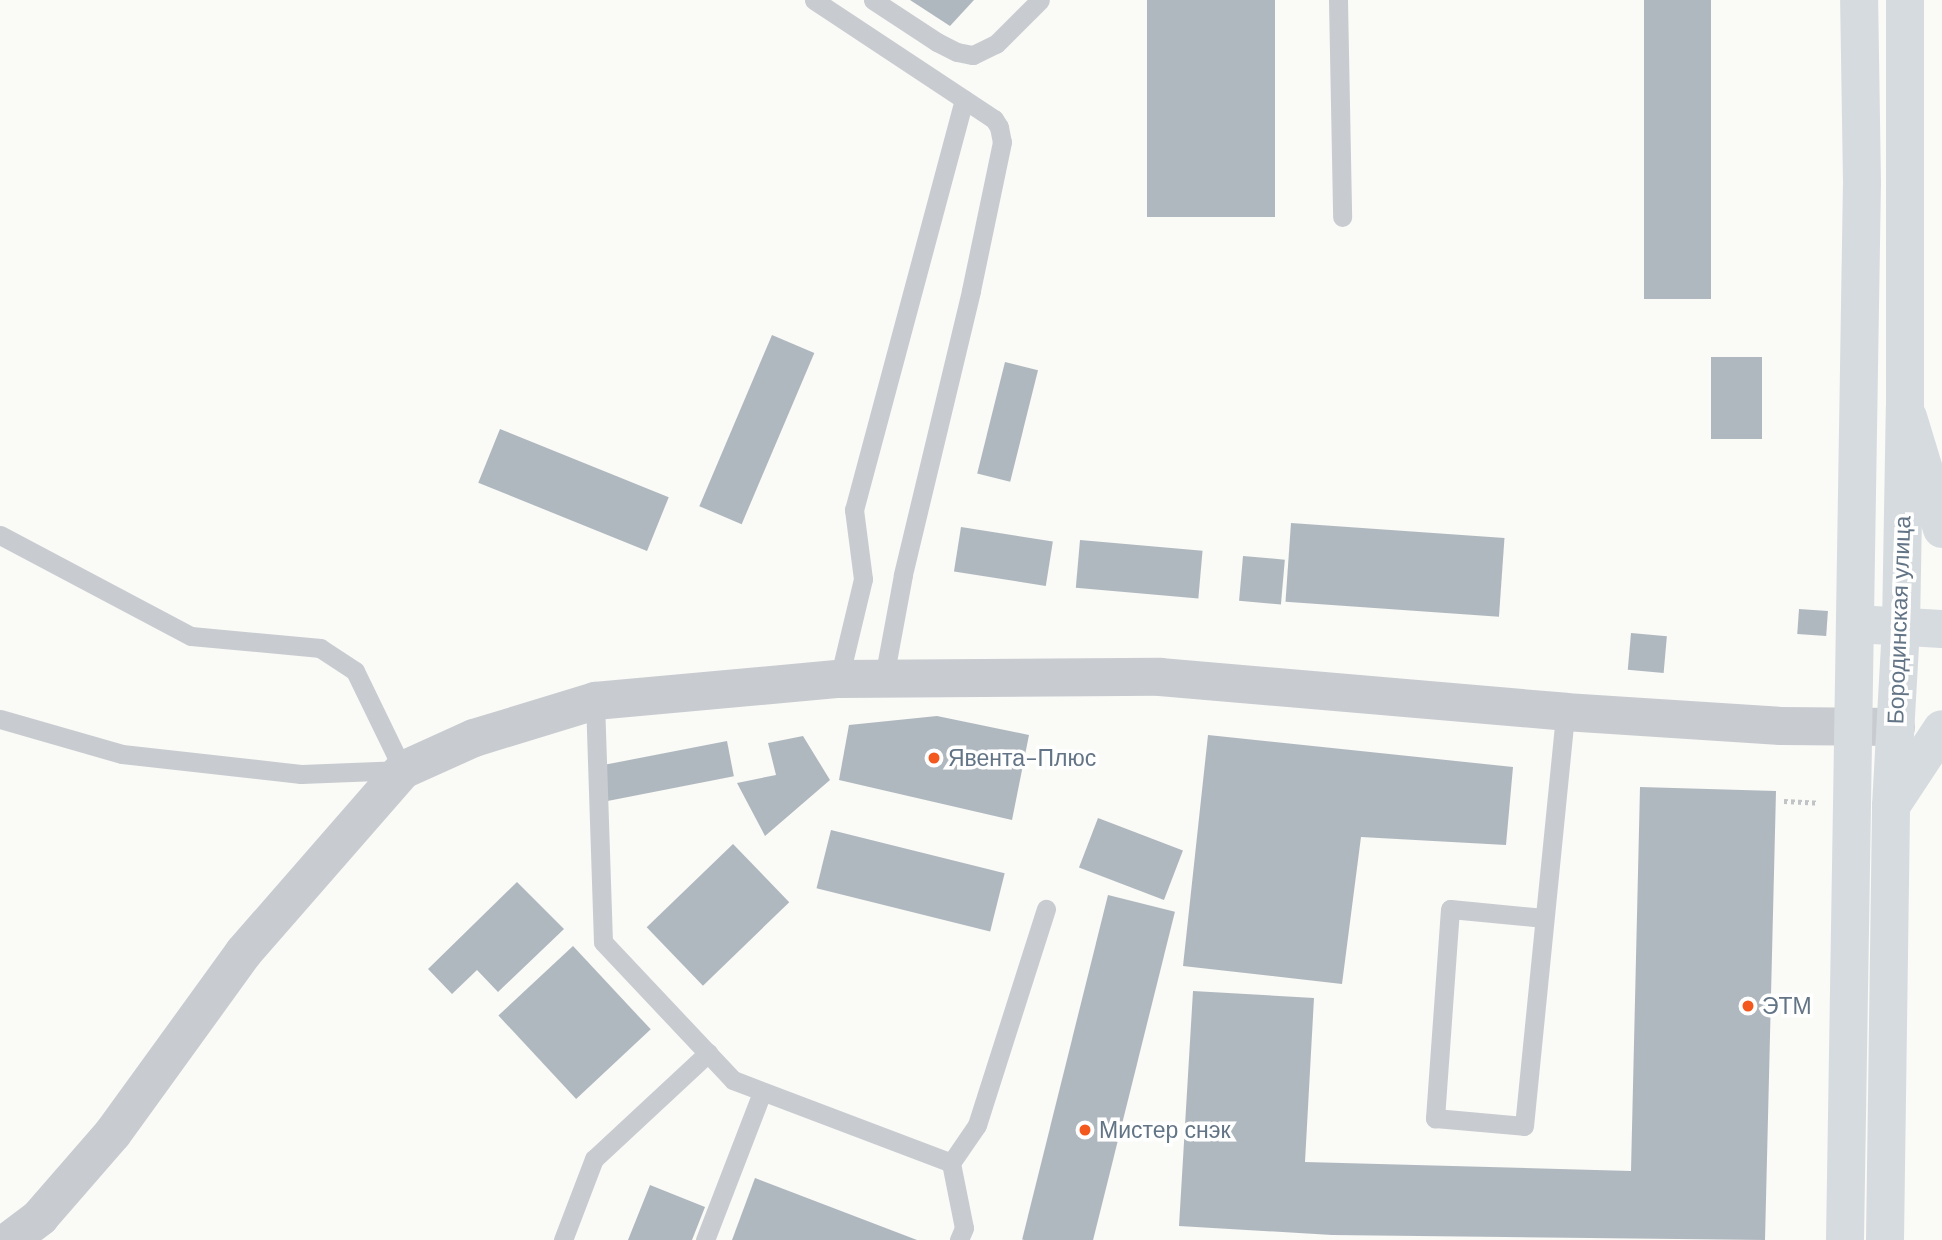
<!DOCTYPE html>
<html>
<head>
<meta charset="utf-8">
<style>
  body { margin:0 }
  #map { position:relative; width:1942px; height:1240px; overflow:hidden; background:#fafaf7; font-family:"DM Sans",sans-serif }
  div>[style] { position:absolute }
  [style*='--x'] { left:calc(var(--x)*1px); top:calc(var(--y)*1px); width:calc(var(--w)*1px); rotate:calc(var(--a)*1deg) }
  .building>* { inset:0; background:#b0b8bf; transform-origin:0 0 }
  .path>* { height:4.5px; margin-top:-2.25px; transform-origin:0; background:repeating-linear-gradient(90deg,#c1c4c6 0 3.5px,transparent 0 7px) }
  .lane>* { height:19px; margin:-9.5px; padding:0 9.5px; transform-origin:9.5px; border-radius:9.5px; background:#c8ccd0 }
  .street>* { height:38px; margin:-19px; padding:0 19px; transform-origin:19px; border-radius:19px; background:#c8ccd0 }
  .secondary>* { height:38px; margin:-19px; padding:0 19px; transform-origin:19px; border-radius:19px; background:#d6dbdf }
  .primary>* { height:38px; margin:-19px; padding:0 19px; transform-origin:19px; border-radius:19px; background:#d6dbdf }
  .dots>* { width:19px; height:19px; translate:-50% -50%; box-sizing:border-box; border:4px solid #fff; border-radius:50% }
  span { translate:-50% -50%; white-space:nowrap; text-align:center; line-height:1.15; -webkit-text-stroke:7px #fff; paint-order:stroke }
  .street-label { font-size:23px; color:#627485 }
  .poi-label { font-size:23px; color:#627485 }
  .left { translate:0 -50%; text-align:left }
</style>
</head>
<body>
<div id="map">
  <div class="building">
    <i style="clip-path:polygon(910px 0,974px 0,950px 26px)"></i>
    <i style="left:1147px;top:0;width:128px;height:217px"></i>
    <i style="left:1644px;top:0;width:67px;height:299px"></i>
    <i style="left:772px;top:335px;width:46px;height:186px;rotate:23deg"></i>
    <i style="left:1711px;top:357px;width:51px;height:82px"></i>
    <i style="left:1005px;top:362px;width:34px;height:115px;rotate:14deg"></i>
    <i style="left:500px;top:429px;width:182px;height:58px;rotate:22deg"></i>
    <i style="left:1291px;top:523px;width:214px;height:79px;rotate:4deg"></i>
    <i style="left:961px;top:527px;width:93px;height:45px;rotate:9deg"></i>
    <i style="left:1080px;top:540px;width:123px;height:48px;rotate:5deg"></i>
    <i style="left:1243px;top:556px;width:42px;height:45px;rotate:5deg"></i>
    <i style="left:1799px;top:609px;width:29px;height:25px;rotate:4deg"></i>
    <i style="left:1631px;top:633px;width:36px;height:37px;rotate:5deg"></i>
    <i style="clip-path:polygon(937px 716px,1029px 735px,1012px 820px,839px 780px,849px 725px)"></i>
    <i style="clip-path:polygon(1208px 735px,1513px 767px,1506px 845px,1361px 837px,1342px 984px,1183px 966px)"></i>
    <i style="clip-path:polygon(803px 736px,830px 780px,765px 836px,737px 783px,776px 775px,768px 743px)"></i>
    <i style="left:727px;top:741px;width:36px;height:130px;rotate:79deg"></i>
    <i style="clip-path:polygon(1640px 787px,1776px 791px,1765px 1240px,1332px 1235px,1179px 1226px,1193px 991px,1314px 998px,1305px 1162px,1631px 1171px)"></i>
    <i style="left:1098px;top:818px;width:91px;height:53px;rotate:21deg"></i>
    <i style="left:831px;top:830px;width:179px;height:60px;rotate:14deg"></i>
    <i style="left:733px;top:844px;width:81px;height:120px;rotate:46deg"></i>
    <i style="clip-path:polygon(517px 882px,564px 929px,498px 992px,477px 970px,452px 994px,428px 969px)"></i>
    <i style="left:1108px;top:895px;width:69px;height:355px;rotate:14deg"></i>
    <i style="left:573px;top:946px;width:114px;height:102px;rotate:47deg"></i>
    <i style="clip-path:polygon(755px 1178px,917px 1240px,732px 1240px)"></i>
    <i style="clip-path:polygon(650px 1185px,705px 1207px,692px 1240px,628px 1240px)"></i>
  </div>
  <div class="path">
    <i style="--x:1784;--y:801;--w:35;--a:3"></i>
  </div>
  <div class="lane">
    <i style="--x:814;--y:0;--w:216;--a:33.5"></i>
    <i style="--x:994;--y:119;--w:9;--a:58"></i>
    <i style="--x:999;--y:127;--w:15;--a:79"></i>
    <i style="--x:1002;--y:142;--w:152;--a:101.8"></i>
    <i style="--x:971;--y:291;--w:292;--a:103.5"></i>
    <i style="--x:903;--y:575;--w:105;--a:100.5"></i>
    <i style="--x:873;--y:0;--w:77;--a:33.3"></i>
    <i style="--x:937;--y:42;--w:22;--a:27"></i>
    <i style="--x:957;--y:52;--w:16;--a:11"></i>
    <i style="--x:973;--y:55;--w:25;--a:-26"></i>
    <i style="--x:996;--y:44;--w:62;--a:-45"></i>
    <i style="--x:1338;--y:0;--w:217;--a:88.9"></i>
    <i style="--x:0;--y:535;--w:216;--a:27.9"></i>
    <i style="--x:191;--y:636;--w:130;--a:5.3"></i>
    <i style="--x:320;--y:648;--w:42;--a:33.3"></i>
    <i style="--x:355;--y:671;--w:110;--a:64.1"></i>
    <i style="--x:403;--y:770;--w:102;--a:177.8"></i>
    <i style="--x:301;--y:774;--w:180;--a:-173.6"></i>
    <i style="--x:122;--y:754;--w:127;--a:-164"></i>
    <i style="--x:839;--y:679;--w:103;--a:-76.5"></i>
    <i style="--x:863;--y:579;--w:70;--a:-97.4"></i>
    <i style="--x:854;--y:510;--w:425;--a:-75"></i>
    <i style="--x:595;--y:701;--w:241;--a:88.1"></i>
    <i style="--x:603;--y:942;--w:190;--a:46.7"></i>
    <i style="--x:733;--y:1080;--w:233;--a:20.8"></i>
    <i style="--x:951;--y:1163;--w:46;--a:-55.6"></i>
    <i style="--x:977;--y:1125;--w:227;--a:-72.3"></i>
    <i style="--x:1544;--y:918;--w:94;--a:-174.5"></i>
    <i style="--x:1450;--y:909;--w:210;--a:94.1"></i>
    <i style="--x:1435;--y:1118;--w:89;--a:5.1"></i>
    <i style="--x:1524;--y:1126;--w:416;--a:-84.3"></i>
    <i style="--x:951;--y:1163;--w:66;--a:78.7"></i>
    <i style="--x:964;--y:1228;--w:13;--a:113"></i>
    <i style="--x:563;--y:1240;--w:87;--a:-69.1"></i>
    <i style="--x:594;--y:1159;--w:156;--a:-42.9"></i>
    <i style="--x:705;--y:1240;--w:159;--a:-68.9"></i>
  </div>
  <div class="street">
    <i style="--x:10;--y:1240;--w:38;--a:-37"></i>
    <i style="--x:40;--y:1217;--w:111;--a:-49"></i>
    <i style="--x:113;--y:1133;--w:223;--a:-54.1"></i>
    <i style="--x:244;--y:952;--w:242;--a:-48.9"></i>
    <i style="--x:403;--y:770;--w:78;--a:-24.3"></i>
    <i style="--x:474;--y:738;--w:127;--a:-17"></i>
    <i style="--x:595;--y:701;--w:245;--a:-5.2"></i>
    <i style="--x:839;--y:679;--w:321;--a:-0.4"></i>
    <i style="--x:1160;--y:677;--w:407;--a:4.9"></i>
    <i style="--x:1565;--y:712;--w:216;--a:3.7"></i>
    <i style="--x:1781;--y:726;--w:115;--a:0.5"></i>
  </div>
  <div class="secondary">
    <i style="--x:1908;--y:417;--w:117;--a:73.1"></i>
    <i style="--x:1856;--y:624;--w:86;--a:3.3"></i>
    <i style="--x:1891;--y:806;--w:92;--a:-56.5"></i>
  </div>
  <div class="primary">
    <i style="--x:1845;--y:1240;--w:1057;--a:-89.08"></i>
    <i style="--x:1862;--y:183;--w:183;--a:-90.9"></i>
    <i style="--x:1885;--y:1240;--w:434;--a:-89.2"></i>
    <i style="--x:1891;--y:806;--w:179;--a:-86.8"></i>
    <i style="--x:1901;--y:627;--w:220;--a:-89"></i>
    <i style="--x:1905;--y:407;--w:407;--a:-90"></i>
  </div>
  <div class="dots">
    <i style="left:934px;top:758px;background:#f3591e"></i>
    <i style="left:1748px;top:1006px;background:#f3591e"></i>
    <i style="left:1085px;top:1130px;background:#f3591e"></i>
  </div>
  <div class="street-label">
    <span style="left:1899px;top:620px;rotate:-88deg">Бородинская улица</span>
  </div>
  <div class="poi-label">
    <span class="left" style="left:948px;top:758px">Явента-Плюс</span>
    <span class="left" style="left:1762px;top:1006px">ЭТМ</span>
    <span class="left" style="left:1099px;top:1130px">Мистер снэк</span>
  </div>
</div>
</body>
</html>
